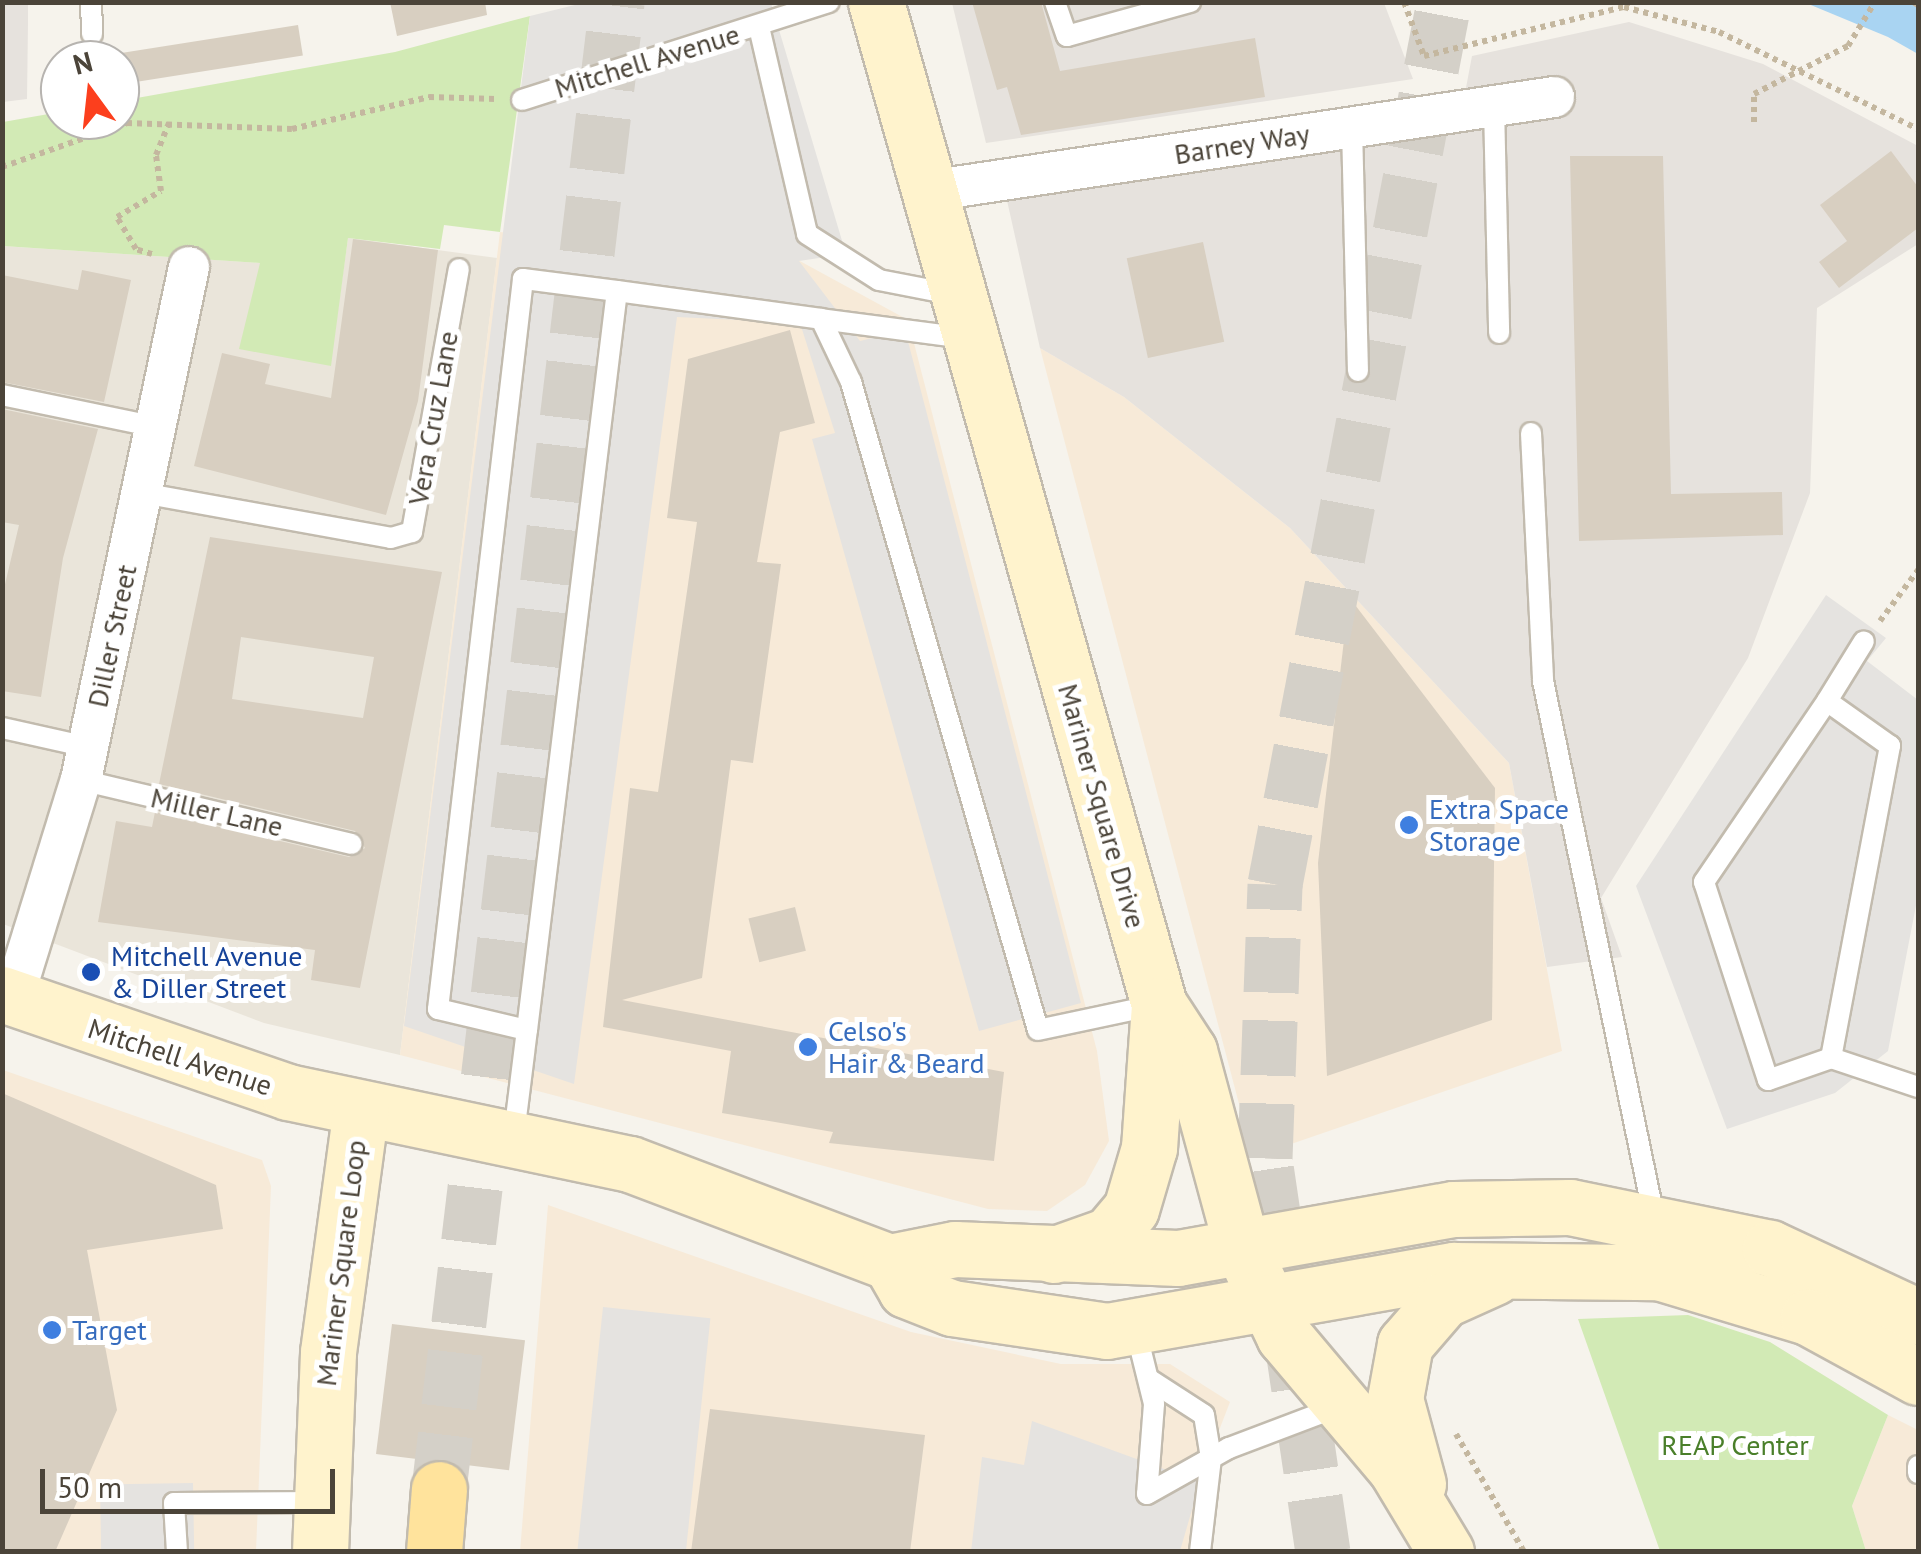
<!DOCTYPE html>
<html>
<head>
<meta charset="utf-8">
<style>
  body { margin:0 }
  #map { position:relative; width:1921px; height:1554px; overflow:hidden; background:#f6f3ec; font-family:"PT Sans",sans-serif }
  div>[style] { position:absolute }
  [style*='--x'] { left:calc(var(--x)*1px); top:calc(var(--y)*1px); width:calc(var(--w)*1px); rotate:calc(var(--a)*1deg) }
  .residential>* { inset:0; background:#eae5da }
  .commercial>* { inset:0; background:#f7ead8 }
  .industrial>* { inset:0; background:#e6e2dd }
  .green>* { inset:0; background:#d2eab5 }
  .parking>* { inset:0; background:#e5e3e0; transform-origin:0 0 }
  .water>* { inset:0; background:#a9d4f2 }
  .building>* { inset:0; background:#d8cfc1; transform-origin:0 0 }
  .primary-tunnel>* { height:55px; margin-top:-27.5px; transform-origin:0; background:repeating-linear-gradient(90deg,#d4d0c8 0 55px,transparent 0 83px) }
  .path>* { height:6px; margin-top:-3px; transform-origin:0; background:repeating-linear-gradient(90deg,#c4b79f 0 5px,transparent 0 10px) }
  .roads { filter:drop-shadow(2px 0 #c2bbae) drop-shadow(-2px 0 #c2bbae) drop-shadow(0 2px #c2bbae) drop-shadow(0 -2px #c2bbae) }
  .lane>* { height:20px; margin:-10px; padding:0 10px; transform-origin:10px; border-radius:10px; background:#fff }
  .street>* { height:40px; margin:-20px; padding:0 20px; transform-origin:20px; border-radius:20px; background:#fff }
  .secondary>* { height:55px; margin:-27.5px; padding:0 27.5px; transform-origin:27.5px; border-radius:27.5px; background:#fff3cd }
  .primary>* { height:55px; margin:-27.5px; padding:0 27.5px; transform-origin:27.5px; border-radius:27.5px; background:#ffe39c }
  .dots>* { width:28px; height:28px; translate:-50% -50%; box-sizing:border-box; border:5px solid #fff; border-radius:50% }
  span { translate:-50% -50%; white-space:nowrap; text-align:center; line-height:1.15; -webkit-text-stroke:10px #fff; paint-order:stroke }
  .street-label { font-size:28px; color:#4b4439 }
  .shop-label { font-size:28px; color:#366cbe }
  .left { translate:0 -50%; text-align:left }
  .transit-label { font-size:28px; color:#164399 }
  .park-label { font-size:28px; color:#4a7f2a }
  .frame { position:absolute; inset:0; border:5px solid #4b4439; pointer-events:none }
  .north { position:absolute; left:40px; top:40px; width:100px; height:100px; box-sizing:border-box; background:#fff; border:2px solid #b7b4b0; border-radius:50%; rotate:345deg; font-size:28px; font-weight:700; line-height:40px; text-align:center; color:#4b4439 }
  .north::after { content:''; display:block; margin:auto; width:35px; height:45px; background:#fc3f1d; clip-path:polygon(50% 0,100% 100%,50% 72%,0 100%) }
  .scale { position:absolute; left:40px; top:1469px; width:295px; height:45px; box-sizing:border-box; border:5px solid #4b4439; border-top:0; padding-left:12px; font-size:30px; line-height:35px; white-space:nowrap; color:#4b4439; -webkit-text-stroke:8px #fff; paint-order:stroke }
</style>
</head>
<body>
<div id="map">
  <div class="residential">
    <i style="clip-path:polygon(348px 238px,497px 258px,400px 1055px,264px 1023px,3px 924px,2px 246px,261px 263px,330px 366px)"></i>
  </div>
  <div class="commercial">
    <i style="clip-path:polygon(500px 232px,798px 260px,908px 320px,1097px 1051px,1109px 1141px,1085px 1185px,1047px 1211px,988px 1209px,400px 1055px)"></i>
    <i style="clip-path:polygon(1040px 348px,1124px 397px,1290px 528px,1509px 763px,1562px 1051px,1253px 1157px)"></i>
    <i style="clip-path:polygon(3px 1070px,262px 1160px,271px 1186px,256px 1551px,3px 1552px)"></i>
    <i style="clip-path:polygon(548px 1205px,911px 1332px,1061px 1364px,1170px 1364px,1230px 1402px,1203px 1472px,1190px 1551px,520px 1552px)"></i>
    <i style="clip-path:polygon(1888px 1415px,1918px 1430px,1918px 1551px,1866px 1551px,1852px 1506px)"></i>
  </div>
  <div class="industrial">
    <i style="clip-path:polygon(2px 3px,28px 3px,28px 23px,27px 99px,3px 102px)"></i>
    <i style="clip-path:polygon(952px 3px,1384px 3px,1413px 79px,986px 143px)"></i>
    <i style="clip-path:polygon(1629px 22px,1763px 64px,1918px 146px,1918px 244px,1817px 308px,1810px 493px,1748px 658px,1601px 898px,1622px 957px,1547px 967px,1509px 763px,1290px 528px,1124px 397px,1040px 348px,1006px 196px,1458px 130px,1472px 56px)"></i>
  </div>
  <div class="green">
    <i style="clip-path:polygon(530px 16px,500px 232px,444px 225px,440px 249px,348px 238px,331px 366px,239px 349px,260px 263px,3px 246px,3px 122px,60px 112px,60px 120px,120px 120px,120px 101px,395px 52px)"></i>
    <i style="clip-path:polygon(1688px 1315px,1770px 1342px,1888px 1415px,1852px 1506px,1866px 1551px,1660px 1551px,1578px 1319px)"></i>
  </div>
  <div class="parking">
    <i style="clip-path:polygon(587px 2px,771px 3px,846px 254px,799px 261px,860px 341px,905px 330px,1081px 1003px,979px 1031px,812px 439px,835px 433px,800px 323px,677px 317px,574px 1084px,404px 1026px,530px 16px)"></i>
    <i style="clip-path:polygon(1826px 595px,1886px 638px,1867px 661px,1918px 700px,1918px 895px,1888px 1051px,1835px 1093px,1727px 1129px,1636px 886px)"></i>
    <i style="left:603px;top:1307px;width:108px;height:246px;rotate:6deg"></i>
    <i style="clip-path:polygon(1032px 1421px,1200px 1482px,1180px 1551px,971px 1552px,982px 1457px,1024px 1465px)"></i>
    <i style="left:193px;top:1483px;width:68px;height:93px;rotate:89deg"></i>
  </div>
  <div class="water">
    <i style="clip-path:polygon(1806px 3px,1918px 3px,1918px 54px,1888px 37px)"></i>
  </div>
  <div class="building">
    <i style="clip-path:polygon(390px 2px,485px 2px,487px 15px,397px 36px)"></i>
    <i style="clip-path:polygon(972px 2px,1041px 2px,1060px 71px,1255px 38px,1265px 97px,1021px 135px,1007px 87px,997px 90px)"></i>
    <i style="left:298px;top:25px;width:31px;height:179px;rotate:81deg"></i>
    <i style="clip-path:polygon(1891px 151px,1918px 187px,1918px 228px,1839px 288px,1819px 262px,1847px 241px,1820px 205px)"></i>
    <i style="clip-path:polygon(1570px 156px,1663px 156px,1671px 494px,1782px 492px,1783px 535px,1579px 541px)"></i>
    <i style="clip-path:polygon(353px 239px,438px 250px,418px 401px,386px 515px,194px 466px,222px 353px,270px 364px,265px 384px,331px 398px)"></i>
    <i style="left:1203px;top:242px;width:102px;height:78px;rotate:78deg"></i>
    <i style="clip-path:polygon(82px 270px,131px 280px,104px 402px,2px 382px,2px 275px,78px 290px)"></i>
    <i style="clip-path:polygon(790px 330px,815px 423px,780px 432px,757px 562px,781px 564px,753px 763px,731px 760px,702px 978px,622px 1000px,1004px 1072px,994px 1161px,829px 1143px,833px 1132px,722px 1113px,731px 1051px,603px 1027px,630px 788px,658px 792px,697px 522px,667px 518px,688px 359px)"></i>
    <i style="clip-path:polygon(2px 409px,98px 429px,63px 558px,41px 697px,2px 691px,2px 597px,19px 525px,2px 522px)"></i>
    <i style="clip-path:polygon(evenodd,210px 537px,442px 572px,360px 988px,311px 980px,315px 950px,98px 922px,116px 821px,152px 827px,155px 812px,349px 857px,365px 848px,355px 831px,159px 784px,210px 537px,241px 637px,374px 657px,363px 718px,232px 699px,241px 637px)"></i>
    <i style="clip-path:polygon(1349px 597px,1495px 788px,1492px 1020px,1327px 1076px,1318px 863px)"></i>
    <i style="left:795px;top:907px;width:45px;height:48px;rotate:76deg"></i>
    <i style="clip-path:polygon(2px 1093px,216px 1185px,223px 1229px,87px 1250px,117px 1410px,55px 1552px,2px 1552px)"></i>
    <i style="left:392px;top:1324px;width:134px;height:131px;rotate:7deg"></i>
    <i style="clip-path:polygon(710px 1409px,925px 1435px,910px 1552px,691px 1552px)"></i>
  </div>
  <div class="primary-tunnel">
    <i style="--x:439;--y:1489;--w:1498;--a:-83.17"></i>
    <i style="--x:1323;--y:1552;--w:398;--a:-98.4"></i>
    <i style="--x:1265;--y:1158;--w:274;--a:-87.9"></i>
    <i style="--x:1275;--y:884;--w:898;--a:-79.15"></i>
  </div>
  <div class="path">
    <i style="--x:1404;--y:2;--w:58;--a:69.7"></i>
    <i style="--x:1424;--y:56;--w:206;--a:-13.8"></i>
    <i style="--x:1624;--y:7;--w:98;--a:14.7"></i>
    <i style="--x:1719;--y:32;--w:221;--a:26"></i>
    <i style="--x:1913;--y:2;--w:6;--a:31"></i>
    <i style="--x:1754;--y:122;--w:28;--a:-90"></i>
    <i style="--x:1754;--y:94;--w:106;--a:-27.1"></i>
    <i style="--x:1848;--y:46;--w:52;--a:-58.5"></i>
    <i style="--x:2;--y:167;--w:133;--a:-19.4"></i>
    <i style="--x:127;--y:123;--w:165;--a:2.1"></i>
    <i style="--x:292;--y:129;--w:141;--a:-13.1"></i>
    <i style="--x:429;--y:97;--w:67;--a:1.7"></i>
    <i style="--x:152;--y:254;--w:17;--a:-163"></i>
    <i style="--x:136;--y:249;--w:37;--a:-121"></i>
    <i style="--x:117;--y:217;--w:51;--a:-30.6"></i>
    <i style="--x:161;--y:191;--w:36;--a:-98"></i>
    <i style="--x:156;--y:155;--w:35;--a:-68"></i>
    <i style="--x:1880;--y:621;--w:64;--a:-53.3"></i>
    <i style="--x:1456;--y:1434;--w:136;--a:60"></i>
  </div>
  <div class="roads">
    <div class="lane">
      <i style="--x:91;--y:2;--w:32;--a:88"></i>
      <i style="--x:1055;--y:2;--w:36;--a:71"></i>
      <i style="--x:1067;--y:36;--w:128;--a:-15.5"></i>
      <i style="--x:759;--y:27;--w:212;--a:76.9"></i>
      <i style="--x:807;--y:234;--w:85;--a:32.6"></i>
      <i style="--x:879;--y:280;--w:73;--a:11"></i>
      <i style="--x:522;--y:100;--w:322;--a:-17.7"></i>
      <i style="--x:1494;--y:106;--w:227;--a:88.7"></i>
      <i style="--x:1352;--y:127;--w:244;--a:88.6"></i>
      <i style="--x:617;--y:291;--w:206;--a:7.8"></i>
      <i style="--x:965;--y:338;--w:145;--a:-172.5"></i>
      <i style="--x:821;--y:319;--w:70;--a:64.5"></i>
      <i style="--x:851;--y:382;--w:674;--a:73.9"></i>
      <i style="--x:1038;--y:1030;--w:121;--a:-12"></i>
      <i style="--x:2;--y:395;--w:157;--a:11.7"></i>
      <i style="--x:1531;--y:433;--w:248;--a:87.2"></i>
      <i style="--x:1543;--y:681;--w:547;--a:78.3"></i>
      <i style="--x:142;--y:493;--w:253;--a:10.2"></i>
      <i style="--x:391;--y:538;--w:22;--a:-16"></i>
      <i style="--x:412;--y:532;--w:267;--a:-79.9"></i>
      <i style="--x:1827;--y:701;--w:70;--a:-58.3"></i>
      <i style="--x:2;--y:728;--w:88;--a:12.5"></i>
      <i style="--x:81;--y:780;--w:278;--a:13.3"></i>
      <i style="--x:1831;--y:1058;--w:318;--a:-79.3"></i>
      <i style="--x:1890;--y:746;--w:77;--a:-144.5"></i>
      <i style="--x:1827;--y:701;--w:219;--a:124.2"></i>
      <i style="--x:1704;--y:882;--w:208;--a:72.1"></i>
      <i style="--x:1768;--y:1080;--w:67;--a:-19.2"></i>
      <i style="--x:1831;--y:1058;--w:92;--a:18.4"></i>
      <i style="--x:514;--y:1134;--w:105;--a:-82.9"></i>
      <i style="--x:527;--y:1030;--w:744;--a:-83.06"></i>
      <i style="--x:617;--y:291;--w:95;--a:-172.7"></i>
      <i style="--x:523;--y:279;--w:735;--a:96.64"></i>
      <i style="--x:438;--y:1009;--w:91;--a:13.3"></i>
      <i style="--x:1136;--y:1331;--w:75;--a:76.1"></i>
      <i style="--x:1154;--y:1404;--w:90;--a:94.4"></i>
      <i style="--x:1150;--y:1380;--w:64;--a:32.9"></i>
      <i style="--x:1204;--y:1415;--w:44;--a:80.8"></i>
      <i style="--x:1211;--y:1458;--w:95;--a:96.7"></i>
      <i style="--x:1918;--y:1466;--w:7;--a:90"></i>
      <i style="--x:1147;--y:1494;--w:94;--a:-29.3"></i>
      <i style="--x:1229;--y:1448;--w:119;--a:-20.7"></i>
      <i style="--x:177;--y:1552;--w:49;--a:-93.5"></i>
      <i style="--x:174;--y:1503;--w:144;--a:-0.4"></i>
    </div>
    <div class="street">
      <i style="--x:929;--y:191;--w:632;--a:-8.55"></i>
      <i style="--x:13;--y:999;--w:229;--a:-72.8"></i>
      <i style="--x:81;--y:780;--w:524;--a:-78.11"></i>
    </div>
    <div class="secondary">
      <i style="--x:876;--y:2;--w:1042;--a:74.24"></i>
      <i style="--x:1159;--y:1005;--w:55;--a:56.9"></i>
      <i style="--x:1189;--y:1051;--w:204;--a:74.9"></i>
      <i style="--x:1242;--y:1248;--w:98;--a:64.5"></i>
      <i style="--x:1284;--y:1336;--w:174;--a:49.9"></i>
      <i style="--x:1396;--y:1469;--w:97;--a:58.9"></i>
      <i style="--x:2;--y:994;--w:302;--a:18.9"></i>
      <i style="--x:288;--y:1092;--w:349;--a:11.9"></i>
      <i style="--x:630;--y:1164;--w:278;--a:20.7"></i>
      <i style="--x:890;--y:1262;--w:66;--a:-11.3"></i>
      <i style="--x:955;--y:1249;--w:223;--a:2.3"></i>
      <i style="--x:1178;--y:1258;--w:280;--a:-10.1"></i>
      <i style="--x:1454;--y:1209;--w:116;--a:-1"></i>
      <i style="--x:1570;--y:1207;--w:204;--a:11.6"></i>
      <i style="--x:1770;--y:1248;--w:163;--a:25"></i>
      <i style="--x:1053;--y:1255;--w:59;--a:-19.7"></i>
      <i style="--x:1109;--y:1235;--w:34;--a:-50"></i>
      <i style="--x:1131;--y:1209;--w:64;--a:-73.6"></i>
      <i style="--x:1149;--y:1148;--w:143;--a:-86"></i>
      <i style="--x:890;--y:1262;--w:32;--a:60"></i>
      <i style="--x:906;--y:1290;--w:49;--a:21.4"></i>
      <i style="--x:952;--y:1308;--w:157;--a:8.4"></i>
      <i style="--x:1107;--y:1331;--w:352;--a:-10"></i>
      <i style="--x:1454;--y:1270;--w:204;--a:0.6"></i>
      <i style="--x:1658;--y:1272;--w:157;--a:16.7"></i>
      <i style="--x:1808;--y:1317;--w:125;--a:28.6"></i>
      <i style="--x:1418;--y:1484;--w:88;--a:-105.1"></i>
      <i style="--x:1395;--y:1399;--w:56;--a:-79.7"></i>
      <i style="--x:1405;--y:1344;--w:58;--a:-49.2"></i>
      <i style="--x:1443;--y:1300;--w:56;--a:-24.3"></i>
      <i style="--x:320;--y:1552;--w:200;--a:-87.7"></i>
      <i style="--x:328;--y:1352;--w:246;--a:-82.3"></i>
    </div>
    <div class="primary">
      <i style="--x:434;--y:1552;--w:63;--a:-85.5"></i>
    </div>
  </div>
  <div class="dots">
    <i style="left:1409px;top:825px;background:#3f7fe0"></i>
    <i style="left:91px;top:972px;background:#1a4fb4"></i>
    <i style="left:808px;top:1047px;background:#3f7fe0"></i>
    <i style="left:52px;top:1330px;background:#3f7fe0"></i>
  </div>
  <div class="street-label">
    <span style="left:647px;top:61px;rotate:-17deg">Mitchell Avenue</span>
    <span style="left:1242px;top:144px;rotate:-9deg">Barney Way</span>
    <span style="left:433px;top:418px;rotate:-80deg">Vera Cruz Lane</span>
    <span style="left:112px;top:636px;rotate:-78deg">Diller Street</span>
    <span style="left:1102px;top:806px;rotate:74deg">Mariner Square Drive</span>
    <span style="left:217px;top:812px;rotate:13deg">Miller Lane</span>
    <span style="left:180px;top:1057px;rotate:18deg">Mitchell Avenue</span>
    <span style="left:341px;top:1263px;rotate:-83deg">Mariner Square Loop</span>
  </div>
  <div class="shop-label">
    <span class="left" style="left:1429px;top:825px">Extra Space<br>Storage</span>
    <span class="left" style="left:828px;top:1047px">Celso's<br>Hair &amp; Beard</span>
    <span class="left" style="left:72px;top:1330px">Target</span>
  </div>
  <div class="transit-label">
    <span class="left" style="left:111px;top:972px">Mitchell Avenue<br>&amp; Diller Street</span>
  </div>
  <div class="park-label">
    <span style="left:1735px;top:1445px">REAP Center</span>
  </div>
  <div class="frame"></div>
  <div class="north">N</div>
  <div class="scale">50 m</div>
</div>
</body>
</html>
